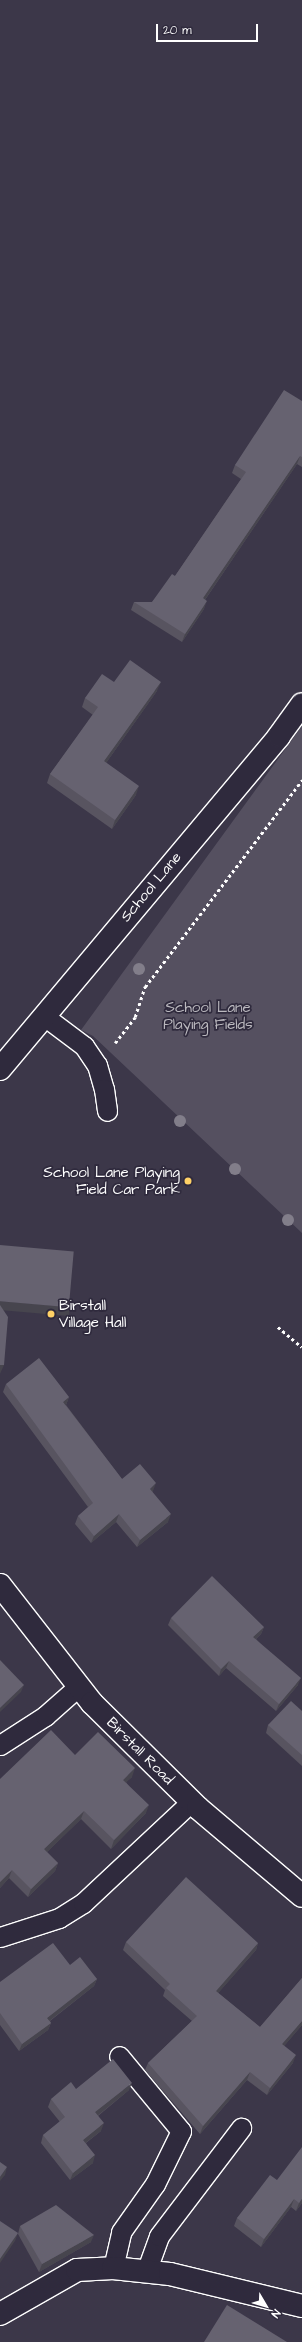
<!DOCTYPE html>
<html>
<head>
<meta charset="utf-8">
<style>
  body { margin:0 }
  #map { position:relative; width:302px; height:2342px; overflow:hidden; background:#3c3749; font-family:"Architects Daughter",sans-serif }
  div>[style] { position:absolute }
  [style*='--x'] { left:calc(var(--x)*1px); top:calc(var(--y)*1px); width:calc(var(--w)*1px); rotate:calc(var(--a)*1deg) }
  .green>* { inset:0; background:#555060 }
  .path>* { height:2.5px; margin-top:-1.25px; transform-origin:0; background:repeating-linear-gradient(90deg,#fff 0 3px,transparent 0 6px) }
  .roads { filter:drop-shadow(1px 0 #fff) drop-shadow(-1px 0 #fff) drop-shadow(0 1px #fff) drop-shadow(0 -1px #fff) }
  .lane>* { height:19px; margin:-9.5px; padding:0 9.5px; transform-origin:9.5px; border-radius:9.5px; background:#2f2a3d }
  .street>* { height:22px; margin:-11px; padding:0 11px; transform-origin:11px; border-radius:11px; background:#2f2a3d }
  .secondary>* { height:22px; margin:-11px; padding:0 11px; transform-origin:11px; border-radius:11px; background:#2f2a3d }
  .trees>* { width:12px; height:12px; margin:-6px; border-radius:50%; background:#827e8a }
  .wall>* { inset:0; background:#585460 }
  .shaded-wall>* { inset:0; background:#47454e; transform-origin:0 0 }
  .building>* { inset:0; background:#666270; transform-origin:0 0 }
  .dots>* { width:11px; height:11px; translate:-50% -50%; box-sizing:border-box; border:2px solid #2f2a3d; border-radius:50% }
  span { translate:-50% -50%; white-space:nowrap; text-align:center; line-height:1.15; -webkit-text-stroke:3.5px #2f2a3d; paint-order:stroke }
  .street-label { font-size:15px; color:#fff }
  .park-label { font-size:15px; color:#bbb9bf }
  .poi-label { font-size:15px; color:#fff }
  .right { translate:-100% -50%; text-align:right }
  .left { translate:0 -50%; text-align:left }
  .north { position:absolute; left:246px; top:2286px; width:40px; height:40px; -webkit-text-stroke:3px #2f2a3d; paint-order:stroke; rotate:128deg; font-size:11px; font-weight:700; line-height:16px; text-align:center; color:#fff }
  .north::after { content:''; display:block; margin:auto; width:14px; height:18px; background:#fff; clip-path:polygon(50% 0,100% 100%,50% 72%,0 100%) }
  .scale { position:absolute; left:156px; top:24px; width:102px; height:18px; box-sizing:border-box; border:2px solid #fff; border-top:0; padding-left:5px; font-size:12px; line-height:14px; white-space:nowrap; color:#fff; -webkit-text-stroke:3px #2f2a3d; paint-order:stroke }
</style>
</head>
<body>
<div id="map">
  <div class="green">
    <i style="clip-path:polygon(302px 726px,302px 1233px,93px 1036px,81px 1030px)"></i>
  </div>
  <div class="path">
    <i style="--x:115;--y:1043;--w:33;--a:-52"></i>
    <i style="--x:135;--y:1017;--w:32;--a:-72"></i>
    <i style="--x:145;--y:987;--w:260;--a:-52.8"></i>
    <i style="--x:278;--y:1327;--w:31;--a:40"></i>
  </div>
  <div class="roads">
    <div class="lane">
      <i style="--x:44;--y:1016;--w:50;--a:36.9"></i>
      <i style="--x:84;--y:1046;--w:23;--a:56"></i>
      <i style="--x:97;--y:1065;--w:25;--a:74"></i>
      <i style="--x:104;--y:1089;--w:22;--a:82"></i>
      <i style="--x:0;--y:1745;--w:54;--a:-32.8"></i>
      <i style="--x:45;--y:1716;--w:45;--a:-41.4"></i>
      <i style="--x:0;--y:1937;--w:62;--a:-17.9"></i>
      <i style="--x:59;--y:1918;--w:28;--a:-32"></i>
      <i style="--x:83;--y:1903;--w:148;--a:-43.1"></i>
      <i style="--x:113;--y:2268;--w:37;--a:-77"></i>
      <i style="--x:121;--y:2232;--w:59;--a:-54.7"></i>
      <i style="--x:155;--y:2184;--w:59;--a:-63.9"></i>
      <i style="--x:181;--y:2131;--w:97;--a:-129.6"></i>
      <i style="--x:146;--y:2272;--w:38;--a:-70"></i>
      <i style="--x:159;--y:2236;--w:136;--a:-52.8"></i>
    </div>
    <div class="street">
      <i style="--x:0;--y:1069;--w:434;--a:-50"></i>
      <i style="--x:279;--y:736;--w:39;--a:-54"></i>
      <i style="--x:0;--y:2314;--w:89;--a:-29.7"></i>
      <i style="--x:77;--y:2270;--w:36;--a:-3"></i>
      <i style="--x:113;--y:2268;--w:57;--a:6"></i>
      <i style="--x:170;--y:2274;--w:136;--a:13.6"></i>
    </div>
    <div class="secondary">
      <i style="--x:0;--y:1585;--w:150;--a:52.1"></i>
      <i style="--x:92;--y:1703;--w:149;--a:44.7"></i>
      <i style="--x:198;--y:1808;--w:136;--a:40.2"></i>
    </div>
  </div>
  <div class="trees">
    <i style="left:139px;top:969px"></i>
    <i style="left:180px;top:1121px"></i>
    <i style="left:235px;top:1169px"></i>
    <i style="left:288px;top:1220px"></i>
  </div>
  <div class="wall">
    <i style="clip-path:polygon(302px 401px,302px 467px,297px 464px,205px 600px,204px 609px,182px 642px,131px 610px,134px 602px,152px 602px,175px 576px,241px 479px,232px 473px,235px 465px)"></i>
    <i style="clip-path:polygon(114px 682px,157px 691px,106px 763px,136px 795px,112px 829px,47px 783px,50px 774px,93px 715px,82px 707px,85px 698px)"></i>
    <i style="clip-path:polygon(6px 1384px,69px 1397px,66px 1405px,122px 1479px,153px 1491px,152px 1492px,168px 1522px,137px 1547px,116px 1522px,91px 1543px,75px 1524px,78px 1516px,88px 1507px,3px 1392px)"></i>
    <i style="clip-path:polygon(171px 1618px,264px 1627px,261px 1634px,256px 1639px,298px 1685px,276px 1711px,226px 1668px,219px 1676px,168px 1625px)"></i>
    <i style="clip-path:polygon(302px 1711px,302px 1766px,266px 1733px,268px 1725px)"></i>
    <i style="clip-path:polygon(75px 1755px,132px 1777px,126px 1782px,146px 1813px,111px 1849px,81px 1819px,47px 1852px,58px 1863px,55px 1871px,28px 1897px,9px 1878px,0 1888px,0 1779px)"></i>
    <i style="clip-path:polygon(126px 1942px,258px 1943px,256px 1950px,218px 1993px,260px 2027px,302px 1978px,302px 2025px,284px 2046px,293px 2063px,267px 2095px,247px 2080px,200px 2134px,145px 2070px,148px 2063px,192px 2021px,163px 1996px,165px 1990px,123px 1950px)"></i>
    <i style="clip-path:polygon(70px 1965px,97px 1979px,94px 1986px,50px 2021px,51px 2023px,48px 2030px,19px 2051px,0 2025px,0 1982px)"></i>
    <i style="clip-path:polygon(76px 2089px,129px 2090px,98px 2116px,101px 2131px,86px 2143px,93px 2163px,70px 2180px,41px 2143px,43px 2135px,60px 2122px,48px 2107px,51px 2099px)"></i>
    <i style="clip-path:polygon(277px 2180px,302px 2203px,296px 2211px,291px 2207px,261px 2247px,234px 2226px,237px 2218px)"></i>
    <i style="clip-path:polygon(20px 2226px,91px 2242px,39px 2272px,18px 2234px)"></i>
  </div>
  <div class="shaded-wall">
    <i style="clip-path:polygon(300px 456px,297px 464px,200px 607px,203px 598px)"></i>
    <i style="clip-path:polygon(207px 601px,204px 609px,182px 642px,185px 634px)"></i>
    <i style="clip-path:polygon(161px 682px,157px 691px,101px 770px,104px 761px)"></i>
    <i style="clip-path:polygon(139px 786px,136px 795px,112px 829px,115px 820px)"></i>
    <i style="left:0;top:1301px;width:70px;height:9px;rotate:5deg"></i>
    <i style="clip-path:polygon(0 1365px,4px 1365px,0 1374px)"></i>
    <i style="clip-path:polygon(69px 1397px,66px 1405px,60px 1409px,63px 1402px)"></i>
    <i style="clip-path:polygon(156px 1483px,153px 1491px,147px 1497px,150px 1489px)"></i>
    <i style="clip-path:polygon(119px 1514px,116px 1522px,91px 1543px,94px 1536px)"></i>
    <i style="clip-path:polygon(171px 1514px,168px 1522px,137px 1547px,140px 1540px)"></i>
    <i style="clip-path:polygon(264px 1627px,261px 1634px,250px 1644px,253px 1637px)"></i>
    <i style="clip-path:polygon(229px 1661px,226px 1668px,219px 1676px,221px 1669px)"></i>
    <i style="clip-path:polygon(301px 1678px,298px 1685px,276px 1711px,279px 1704px)"></i>
    <i style="clip-path:polygon(24px 1685px,21px 1692px,0 1712px,0 1708px)"></i>
    <i style="clip-path:polygon(135px 1768px,132px 1777px,120px 1788px,123px 1780px)"></i>
    <i style="clip-path:polygon(149px 1805px,146px 1813px,111px 1849px,114px 1840px)"></i>
    <i style="clip-path:polygon(84px 1811px,81px 1819px,41px 1858px,44px 1849px)"></i>
    <i style="clip-path:polygon(58px 1863px,55px 1871px,28px 1897px,31px 1889px)"></i>
    <i style="clip-path:polygon(12px 1870px,9px 1878px,0 1888px,0 1882px)"></i>
    <i style="clip-path:polygon(258px 1943px,256px 1950px,213px 1999px,216px 1991px)"></i>
    <i style="clip-path:polygon(97px 1979px,94px 1986px,44px 2025px,47px 2018px)"></i>
    <i style="clip-path:polygon(302px 2021px,302px 2025px,279px 2052px,282px 2044px)"></i>
    <i style="clip-path:polygon(51px 2023px,48px 2030px,19px 2051px,22px 2044px)"></i>
    <i style="clip-path:polygon(296px 2055px,293px 2063px,267px 2095px,270px 2088px)"></i>
    <i style="clip-path:polygon(250px 2072px,247px 2080px,200px 2134px,203px 2126px)"></i>
    <i style="clip-path:polygon(132px 2083px,129px 2090px,92px 2120px,95px 2112px)"></i>
    <i style="clip-path:polygon(104px 2123px,101px 2131px,80px 2147px,83px 2140px)"></i>
    <i style="clip-path:polygon(95px 2155px,93px 2163px,70px 2180px,73px 2173px)"></i>
    <i style="clip-path:polygon(7px 2167px,5px 2175px,0 2181px,0 2177px)"></i>
    <i style="clip-path:polygon(294px 2199px,291px 2207px,261px 2247px,264px 2239px)"></i>
    <i style="clip-path:polygon(302px 2199px,302px 2203px,296px 2211px,299px 2203px)"></i>
    <i style="clip-path:polygon(18px 2233px,15px 2241px,0 2263px,0 2259px)"></i>
    <i style="clip-path:polygon(94px 2235px,91px 2242px,39px 2272px,42px 2264px)"></i>
  </div>
  <div class="building">
    <i style="clip-path:polygon(284px 390px,302px 401px,302px 457px,300px 456px,203px 598px,207px 601px,185px 634px,134px 602px,152px 602px,172px 574px,175px 576px,246px 472px,235px 465px)"></i>
    <i style="clip-path:polygon(130px 660px,161px 682px,104px 761px,139px 786px,115px 820px,50px 774px,98px 707px,85px 698px,102px 674px,114px 682px)"></i>
    <i style="left:0;top:1245px;width:74px;height:56px;rotate:5deg"></i>
    <i style="clip-path:polygon(0 1305px,8px 1317px,4px 1365px,0 1365px)"></i>
    <i style="clip-path:polygon(39px 1358px,69px 1397px,63px 1402px,122px 1479px,140px 1464px,156px 1483px,150px 1489px,171px 1514px,140px 1540px,119px 1514px,94px 1536px,78px 1516px,93px 1503px,6px 1384px)"></i>
    <i style="clip-path:polygon(212px 1576px,264px 1627px,253px 1637px,301px 1678px,279px 1704px,229px 1661px,221px 1669px,171px 1618px)"></i>
    <i style="clip-path:polygon(0 1660px,24px 1685px,0 1708px)"></i>
    <i style="clip-path:polygon(291px 1701px,302px 1711px,302px 1755px,268px 1725px)"></i>
    <i style="clip-path:polygon(51px 1730px,75px 1755px,98px 1732px,135px 1768px,123px 1780px,149px 1805px,114px 1840px,84px 1811px,44px 1849px,58px 1863px,31px 1889px,12px 1870px,0 1882px,0 1779px)"></i>
    <i style="clip-path:polygon(186px 1877px,258px 1943px,216px 1991px,260px 2027px,302px 1978px,302px 2021px,282px 2044px,296px 2055px,270px 2088px,250px 2072px,203px 2126px,148px 2063px,197px 2016px,166px 1988px,170px 1984px,126px 1942px)"></i>
    <i style="clip-path:polygon(53px 1943px,70px 1965px,80px 1957px,97px 1979px,47px 2018px,51px 2023px,22px 2044px,0 2013px,0 1982px)"></i>
    <i style="clip-path:polygon(113px 2059px,132px 2083px,95px 2112px,104px 2123px,83px 2140px,95px 2155px,73px 2173px,43px 2135px,65px 2117px,51px 2099px,71px 2082px,76px 2089px)"></i>
    <i style="clip-path:polygon(302px 2147px,302px 2199px,299px 2203px,294px 2199px,264px 2239px,237px 2218px,270px 2175px,277px 2180px)"></i>
    <i style="clip-path:polygon(0 2162px,7px 2167px,0 2177px)"></i>
    <i style="clip-path:polygon(56px 2205px,94px 2235px,42px 2264px,20px 2226px)"></i>
    <i style="clip-path:polygon(0 2221px,18px 2233px,0 2259px)"></i>
    <i style="clip-path:polygon(227px 2305px,287px 2342px,204px 2342px)"></i>
  </div>
  <div class="dots">
    <i style="left:188px;top:1181px;background:#ffd166"></i>
    <i style="left:51px;top:1314px;background:#ffd166"></i>
  </div>
  <div class="street-label">
    <span style="left:151px;top:887px;rotate:-50deg">School Lane</span>
    <span style="left:140px;top:1751px;rotate:45deg">Birstall Road</span>
  </div>
  <div class="park-label">
    <span style="left:208px;top:1016px">School Lane<br>Playing Fields</span>
  </div>
  <div class="poi-label">
    <span class="right" style="left:180px;top:1181px">School Lane Playing<br>Field Car Park</span>
    <span class="left" style="left:59px;top:1314px">Birstall<br>Village Hall</span>
  </div>
  <div class="north">N</div>
  <div class="scale">20 m</div>
</div>
</body>
</html>
